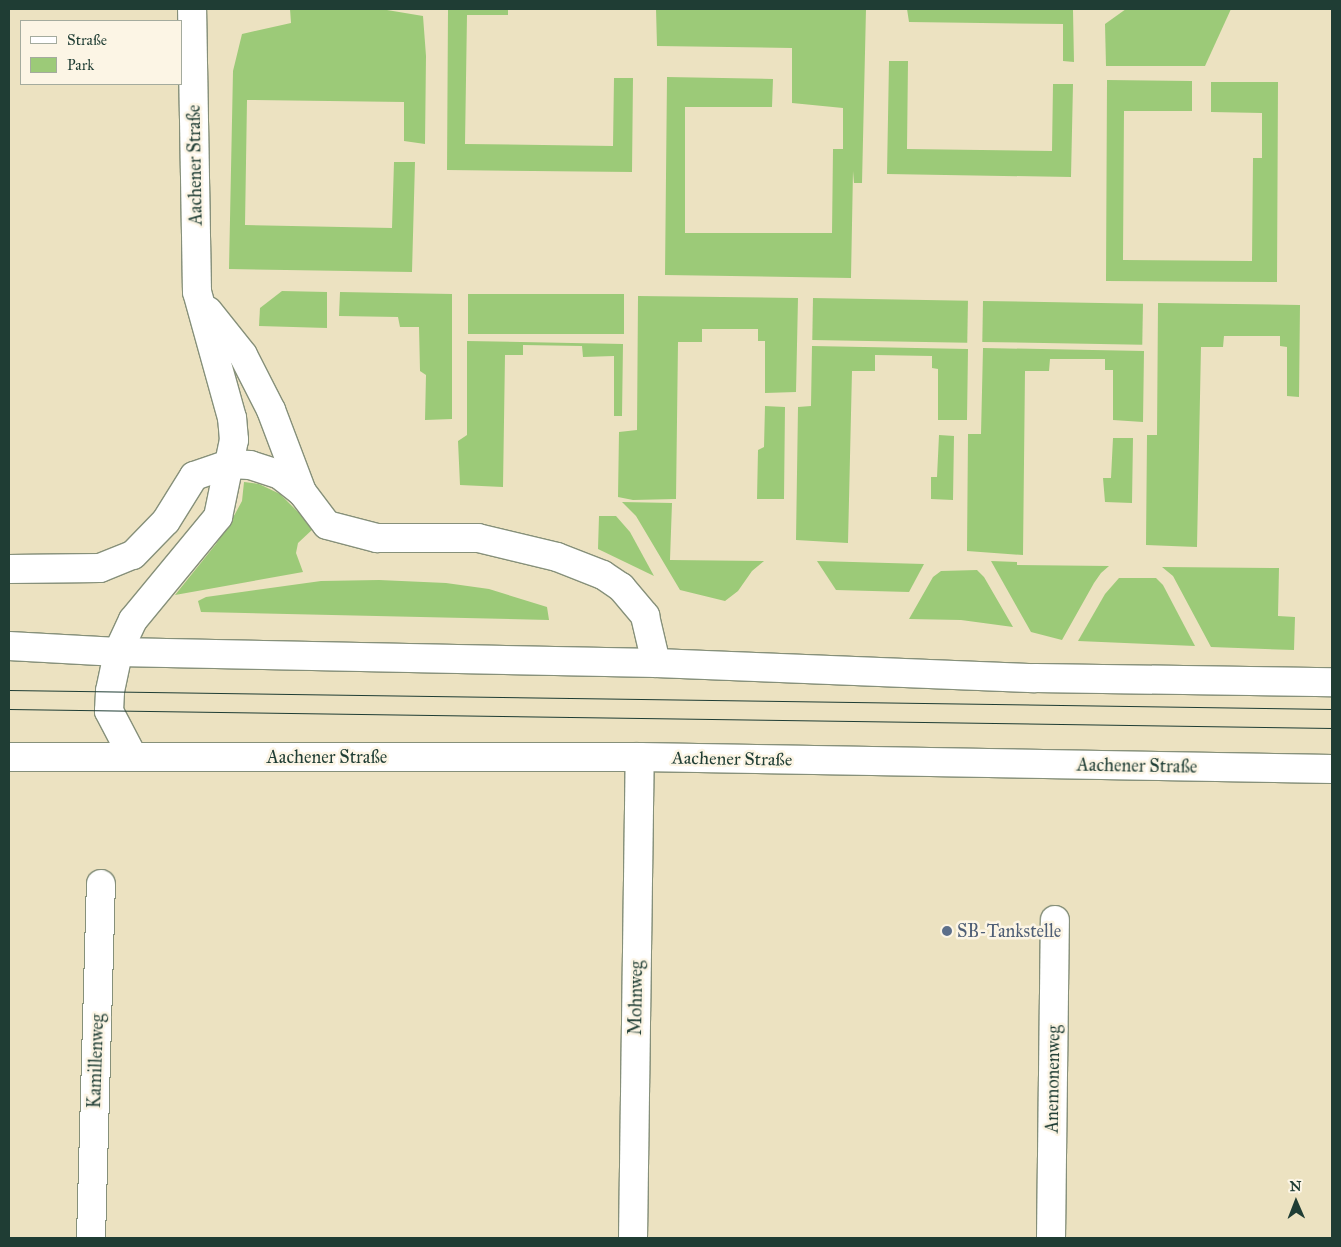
<!DOCTYPE html>
<html>
<head>
<meta charset="utf-8">
<style>
  body { margin:0 }
  #map { position:relative; width:1341px; height:1247px; overflow:hidden; background:#ece2c1; font-family:"IM FELL Great Primer",serif }
  div>[style] { position:absolute }
  [style*='--x'] { left:calc(var(--x)*1px); top:calc(var(--y)*1px); width:calc(var(--w)*1px); rotate:calc(var(--a)*1deg) }
  .green>* { inset:0; background:#9cca78; transform-origin:0 0 }
  .roads { filter:drop-shadow(1px 0 #86907a) drop-shadow(-1px 0 #86907a) drop-shadow(0 1px #86907a) drop-shadow(0 -1px #86907a) }
  .street>* { height:28px; margin:-14px; padding:0 14px; transform-origin:14px; border-radius:14px; background:#fff }
  .primary>* { height:28px; margin:-14px; padding:0 14px; transform-origin:14px; border-radius:14px; background:#fff }
  .tram>* { height:1px; margin:-0.5px; padding:0 0.5px; transform-origin:0.5px; border-radius:0.5px; background:#1f3d34 }
  .dots>* { width:14px; height:14px; translate:-50% -50%; box-sizing:border-box; border:2px solid #fcf5e5; border-radius:50% }
  span { translate:-50% -50%; white-space:nowrap; text-align:center; line-height:1.15; -webkit-text-stroke:5px #fcf5e5; paint-order:stroke }
  .street-label { font-size:18px; color:#1f3d34 }
  .service-label { font-size:18px; color:#4e5e75 }
  .left { translate:0 -50%; text-align:left }
  .frame { position:absolute; inset:0; border:10px solid #1f3d34; pointer-events:none }
  .legend { position:absolute; left:20px; top:20px; width:162px; height:65px; box-sizing:border-box; background:#fcf5e5; border:1px solid #a4ab9e; margin:0; padding:6px 9px; list-style:none; font-size:15px; color:#1f3d34 }
  .legend li { display:flex; align-items:center; gap:10px; height:25px }
  .legend b { width:25px; border:1px solid #a4ab9e }
  .north { position:absolute; left:1271px; top:1177px; width:50px; height:50px; -webkit-text-stroke:4px #fcf5e5; paint-order:stroke; rotate:359deg; font-size:14px; font-weight:700; line-height:20px; text-align:center; color:#1f3d34 }
  .north::after { content:''; display:block; margin:auto; width:18px; height:22px; background:#1f3d34; clip-path:polygon(50% 0,100% 100%,50% 72%,0 100%) }
</style>
</head>
<body>
<div id="map">
  <div class="green">
    <i style="clip-path:polygon(290px 9px,381px 9px,423px 16px,426px 56px,425px 144px,404px 141px,404px 102px,247px 100px,245px 225px,392px 228px,394px 162px,415px 162px,412px 272px,229px 269px,233px 71px,242px 34px,291px 23px)"></i>
    <i style="clip-path:polygon(448px 9px,508px 9px,508px 15px,467px 15px,465px 144px,613px 146px,614px 78px,633px 78px,632px 172px,447px 170px)"></i>
    <i style="clip-path:polygon(656px 9px,866px 9px,862px 183px,854px 183px,853px 171px,851px 278px,665px 275px,667px 77px,773px 79px,772px 107px,685px 107px,685px 233px,832px 233px,833px 149px,843px 149px,843px 108px,792px 103px,792px 48px,657px 46px)"></i>
    <i style="clip-path:polygon(907px 9px,1073px 10px,1074px 62px,1063px 61px,1063px 24px,909px 22px)"></i>
    <i style="clip-path:polygon(1126px 9px,1231px 9px,1205px 66px,1106px 66px,1105px 24px)"></i>
    <i style="clip-path:polygon(889px 61px,908px 61px,907px 149px,1052px 151px,1053px 84px,1073px 84px,1071px 177px,887px 174px)"></i>
    <i style="clip-path:polygon(1107px 80px,1192px 81px,1192px 111px,1124px 111px,1123px 260px,1252px 261px,1253px 158px,1262px 158px,1262px 113px,1211px 112px,1211px 82px,1278px 82px,1277px 282px,1106px 281px)"></i>
    <i style="clip-path:polygon(282px 291px,327px 292px,327px 328px,259px 326px,260px 308px)"></i>
    <i style="clip-path:polygon(340px 292px,452px 294px,452px 419px,425px 420px,426px 375px,420px 371px,419px 327px,400px 327px,398px 317px,339px 316px)"></i>
    <i style="left:468px;top:294px;width:156px;height:40px"></i>
    <i style="clip-path:polygon(638px 296px,798px 298px,796px 392px,765px 393px,765px 341px,758px 341px,758px 329px,702px 329px,702px 342px,678px 342px,676px 499px,633px 500px,618px 497px,619px 432px,637px 430px)"></i>
    <i style="left:813px;top:298px;width:155px;height:42px;rotate:1deg"></i>
    <i style="left:983px;top:301px;width:160px;height:41px;rotate:1deg"></i>
    <i style="clip-path:polygon(1158px 303px,1300px 305px,1299px 397px,1287px 396px,1287px 347px,1280px 346px,1280px 336px,1224px 336px,1223px 347px,1201px 347px,1197px 547px,1146px 545px,1147px 435px,1157px 435px)"></i>
    <i style="clip-path:polygon(467px 341px,623px 344px,622px 416px,614px 416px,614px 356px,583px 357px,582px 346px,523px 345px,523px 355px,505px 355px,503px 487px,460px 485px,458px 441px,467px 435px)"></i>
    <i style="clip-path:polygon(812px 346px,968px 349px,967px 420px,938px 420px,938px 369px,932px 368px,932px 356px,875px 355px,875px 371px,852px 371px,848px 543px,796px 540px,798px 407px,811px 406px)"></i>
    <i style="clip-path:polygon(983px 348px,1144px 351px,1143px 422px,1113px 420px,1113px 370px,1105px 370px,1105px 359px,1050px 359px,1049px 371px,1025px 371px,1023px 555px,967px 551px,968px 434px,981px 434px)"></i>
    <i style="clip-path:polygon(765px 406px,785px 407px,784px 499px,757px 499px,758px 450px,764px 447px)"></i>
    <i style="clip-path:polygon(939px 435px,954px 436px,953px 500px,931px 499px,931px 477px,937px 477px)"></i>
    <i style="clip-path:polygon(1113px 438px,1133px 438px,1132px 503px,1105px 502px,1103px 478px,1111px 478px)"></i>
    <i style="clip-path:polygon(244px 482px,259px 484px,280px 494px,314px 528px,298px 543px,296px 553px,303px 572px,175px 595px,216px 544px,235px 514px,242px 501px)"></i>
    <i style="clip-path:polygon(622px 502px,672px 503px,670px 560px,764px 561px,752px 571px,738px 591px,725px 601px,680px 590px,636px 516px)"></i>
    <i style="clip-path:polygon(599px 516px,616px 516px,630px 532px,654px 576px,598px 549px)"></i>
    <i style="clip-path:polygon(817px 561px,924px 564px,909px 592px,836px 590px)"></i>
    <i style="clip-path:polygon(991px 561px,1017px 562px,1017px 565px,1109px 566px,1101px 573px,1094px 583px,1062px 640px,1031px 632px)"></i>
    <i style="clip-path:polygon(1162px 567px,1279px 568px,1278px 616px,1295px 617px,1294px 650px,1211px 647px,1173px 576px)"></i>
    <i style="clip-path:polygon(977px 570px,984px 577px,1013px 627px,961px 620px,909px 619px,933px 577px,941px 571px)"></i>
    <i style="clip-path:polygon(1119px 578px,1156px 578px,1163px 585px,1195px 646px,1078px 641px,1105px 594px)"></i>
    <i style="clip-path:polygon(379px 580px,446px 583px,489px 589px,547px 607px,549px 620px,201px 612px,198px 601px,206px 597px,321px 581px)"></i>
  </div>
  <div class="roads">
    <div class="street">
      <i style="--x:208;--y:311;--w:56;--a:51.5"></i>
      <i style="--x:243;--y:355;--w:62;--a:63"></i>
      <i style="--x:271;--y:410;--w:88;--a:69.3"></i>
      <i style="--x:302;--y:492;--w:41;--a:52.9"></i>
      <i style="--x:327;--y:525;--w:52;--a:14.6"></i>
      <i style="--x:377;--y:538;--w:101;--a:0"></i>
      <i style="--x:478;--y:538;--w:81;--a:13.5"></i>
      <i style="--x:557;--y:557;--w:49;--a:21.4"></i>
      <i style="--x:603;--y:575;--w:22;--a:34"></i>
      <i style="--x:621;--y:587;--w:38;--a:50"></i>
      <i style="--x:645;--y:616;--w:48;--a:76.8"></i>
      <i style="--x:9;--y:569;--w:91;--a:-0.6"></i>
      <i style="--x:100;--y:568;--w:35;--a:-22"></i>
      <i style="--x:133;--y:555;--w:47;--a:-45.9"></i>
      <i style="--x:166;--y:521;--w:53;--a:-58.1"></i>
      <i style="--x:194;--y:476;--w:37;--a:-19"></i>
      <i style="--x:229;--y:464;--w:21;--a:3"></i>
      <i style="--x:250;--y:465;--w:32;--a:18"></i>
      <i style="--x:280;--y:475;--w:28;--a:38"></i>
      <i style="--x:133;--y:757;--w:52;--a:-117.6"></i>
      <i style="--x:109;--y:711;--w:20;--a:-87"></i>
      <i style="--x:110;--y:691;--w:40;--a:-78"></i>
      <i style="--x:118;--y:652;--w:35;--a:-65"></i>
      <i style="--x:133;--y:620;--w:134;--a:-50.5"></i>
      <i style="--x:218;--y:517;--w:79;--a:-78.3"></i>
      <i style="--x:234;--y:440;--w:22;--a:-95"></i>
      <i style="--x:232;--y:418;--w:131;--a:-105.5"></i>
      <i style="--x:197;--y:292;--w:283;--a:-91"></i>
      <i style="--x:91;--y:1238;--w:354;--a:-88.4"></i>
      <i style="--x:633;--y:1238;--w:481;--a:-89.2"></i>
      <i style="--x:1051;--y:1238;--w:318;--a:-89.3"></i>
    </div>
    <div class="primary">
      <i style="--x:9;--y:646;--w:109;--a:3.2"></i>
      <i style="--x:118;--y:652;--w:538;--a:1.17"></i>
      <i style="--x:656;--y:663;--w:379;--a:2.3"></i>
      <i style="--x:1035;--y:678;--w:297;--a:0.8"></i>
      <i style="--x:9;--y:757;--w:631;--a:0"></i>
      <i style="--x:640;--y:757;--w:692;--a:0.99"></i>
    </div>
  </div>
  <div class="tram">
    <i style="--x:9;--y:690;--w:1323;--a:0.82"></i>
    <i style="--x:9;--y:709;--w:1323;--a:0.82"></i>
  </div>
  <div class="dots">
    <i style="left:947px;top:931px;background:#5c6f8a"></i>
  </div>
  <div class="street-label">
    <span style="left:195px;top:165px;rotate:-91deg">Aachener Straße</span>
    <span style="left:327px;top:757px">Aachener Straße</span>
    <span style="left:732px;top:759px;rotate:1deg">Aachener Straße</span>
    <span style="left:1137px;top:766px;rotate:1deg">Aachener Straße</span>
    <span style="left:636px;top:998px;rotate:-89deg">Mohnweg</span>
    <span style="left:96px;top:1061px;rotate:-88deg">Kamillenweg</span>
    <span style="left:1053px;top:1079px;rotate:-89deg">Anemonenweg</span>
  </div>
  <div class="service-label">
    <span class="left" style="left:957px;top:931px">SB-Tankstelle</span>
  </div>
  <div class="frame"></div>
  <ul class="legend">
  <li><b style="height:6px;background:#fff"></b>Straße</li>
  <li><b style="height:14px;background:#9cca78"></b>Park</li>
  </ul>
  <div class="north">N</div>
</div>
</body>
</html>
